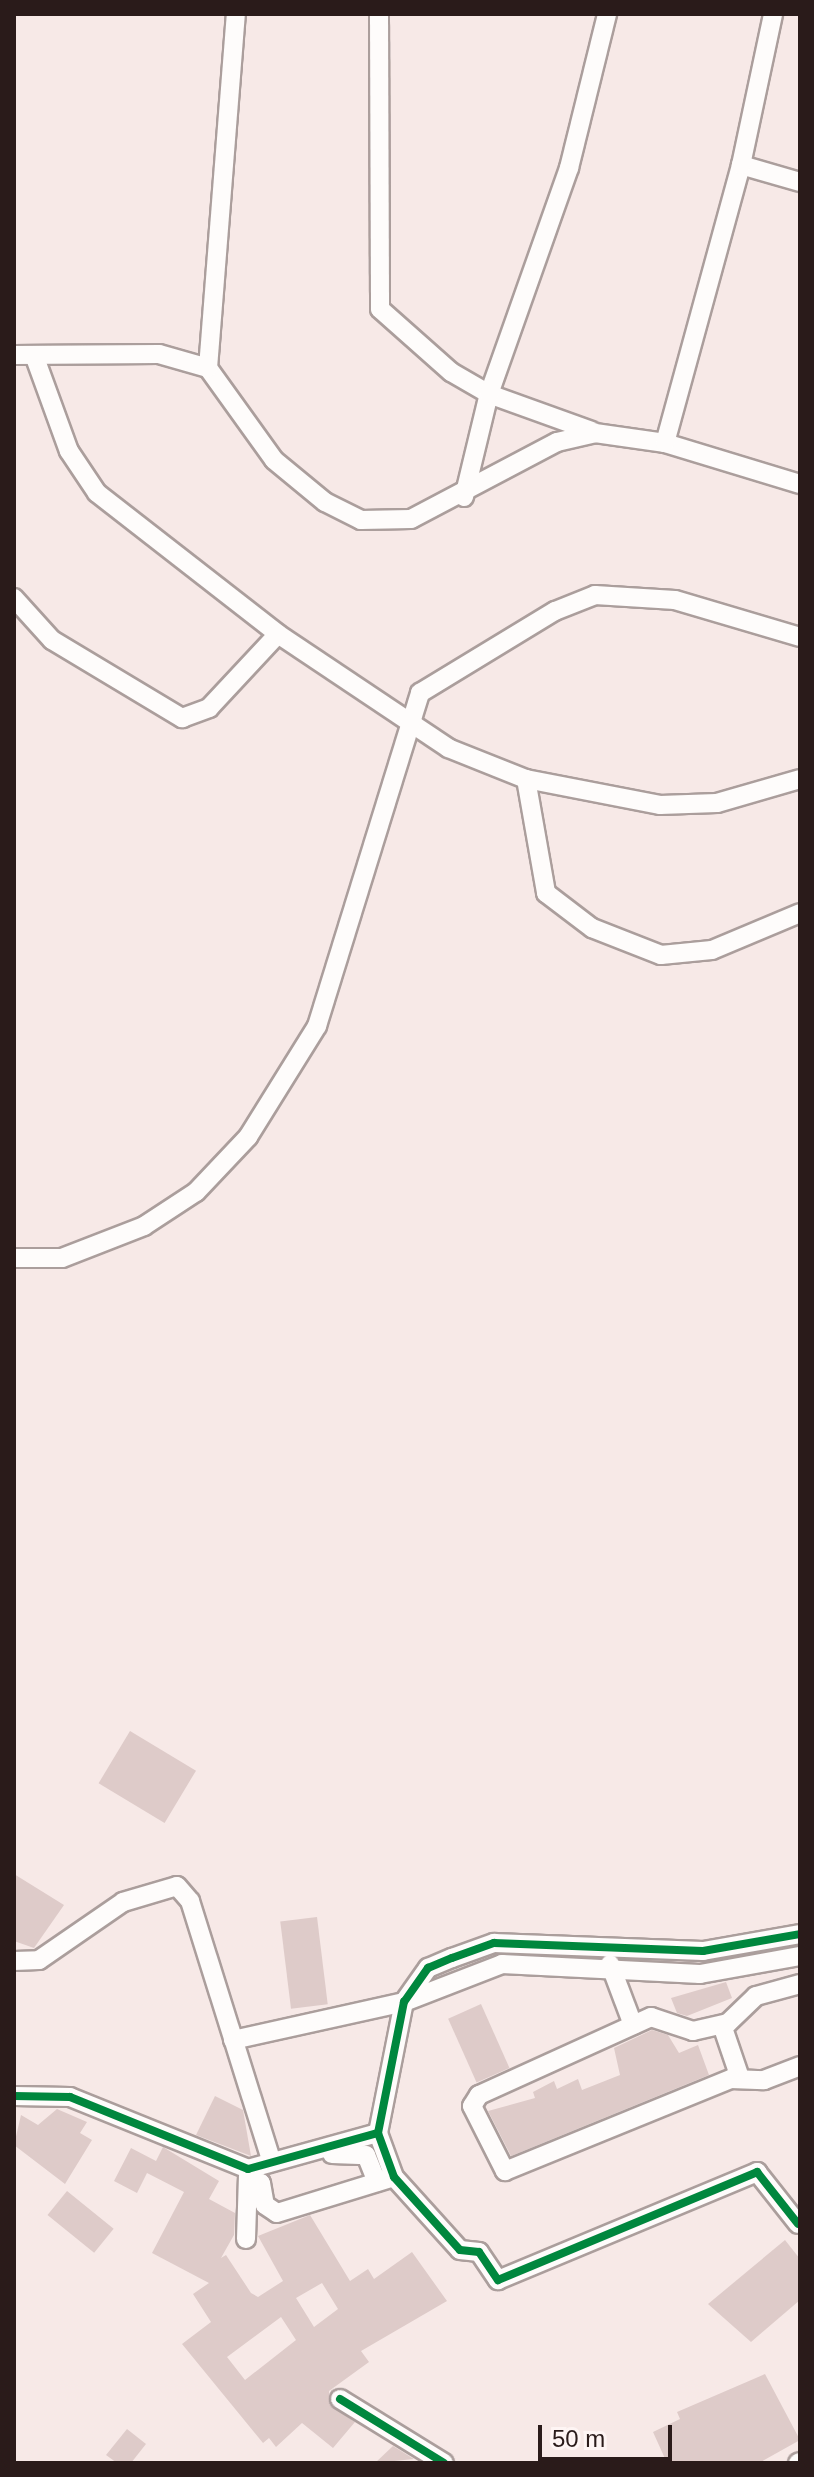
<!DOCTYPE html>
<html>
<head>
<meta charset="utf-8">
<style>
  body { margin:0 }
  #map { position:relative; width:814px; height:2477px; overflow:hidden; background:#f7e9e7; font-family:Arial,sans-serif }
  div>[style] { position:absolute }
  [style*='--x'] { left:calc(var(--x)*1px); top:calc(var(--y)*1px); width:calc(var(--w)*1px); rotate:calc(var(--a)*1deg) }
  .building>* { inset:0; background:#decbc9; transform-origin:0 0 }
  .roads { filter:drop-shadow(2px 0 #ab9e9c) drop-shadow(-2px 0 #ab9e9c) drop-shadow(0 2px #ab9e9c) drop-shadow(0 -2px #ab9e9c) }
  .minor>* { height:18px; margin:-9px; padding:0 9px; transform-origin:9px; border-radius:9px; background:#fefcfb }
  .cycleway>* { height:8px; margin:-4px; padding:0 4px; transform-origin:4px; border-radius:4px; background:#00873e }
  span { translate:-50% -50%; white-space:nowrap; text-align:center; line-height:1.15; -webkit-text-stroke:7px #fef5f4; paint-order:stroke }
  .frame { position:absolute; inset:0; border:16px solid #2a1b1a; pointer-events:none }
  .scale { position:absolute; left:538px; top:2425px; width:134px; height:36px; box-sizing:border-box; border:4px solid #2a1b1a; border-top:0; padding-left:10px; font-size:24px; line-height:28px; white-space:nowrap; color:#2a1b1a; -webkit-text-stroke:6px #fef5f4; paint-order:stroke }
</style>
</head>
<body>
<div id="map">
  <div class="building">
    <i style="left:130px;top:1731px;width:77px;height:61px;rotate:31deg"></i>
    <i style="clip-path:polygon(14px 1874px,64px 1905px,34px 1948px,14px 1941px)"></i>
    <i style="left:317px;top:1917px;width:88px;height:37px;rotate:83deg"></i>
    <i style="clip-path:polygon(726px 1982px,732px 1998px,687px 2016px,677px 2013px,671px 1998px)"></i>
    <i style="left:481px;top:2004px;width:70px;height:36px;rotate:66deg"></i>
    <i style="clip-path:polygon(652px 2030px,668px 2035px,679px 2053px,698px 2045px,709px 2075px,511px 2156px,488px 2111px,535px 2098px,533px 2092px,554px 2081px,557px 2089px,578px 2079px,582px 2090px,620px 2075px,614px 2048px)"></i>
    <i style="clip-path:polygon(215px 2096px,243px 2110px,251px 2156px,196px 2135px)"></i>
    <i style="clip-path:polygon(57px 2109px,87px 2122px,80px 2133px,92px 2140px,65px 2184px,14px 2145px,21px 2115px,38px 2125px)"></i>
    <i style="clip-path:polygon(evenodd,163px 2147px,219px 2181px,209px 2199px,235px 2213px,234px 2235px,221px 2258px,226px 2255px,251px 2293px,258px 2297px,283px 2281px,258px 2236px,310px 2215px,350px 2281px,368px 2269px,374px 2279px,412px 2252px,447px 2301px,361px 2351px,369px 2362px,329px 2391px,330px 2405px,355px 2422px,333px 2448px,302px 2423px,276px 2447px,269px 2438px,263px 2443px,182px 2344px,211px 2322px,193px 2294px,209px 2283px,152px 2253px,184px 2192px,147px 2173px,137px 2193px,114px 2181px,131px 2148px,156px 2161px,163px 2147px,322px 2283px,338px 2309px,314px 2327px,296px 2298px,322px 2283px,163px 2147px,281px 2317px,296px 2340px,245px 2380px,227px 2357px,281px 2317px)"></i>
    <i style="left:67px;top:2191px;width:60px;height:31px;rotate:39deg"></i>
    <i style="clip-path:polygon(785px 2240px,800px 2259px,800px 2300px,751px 2342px,708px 2304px)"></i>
    <i style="clip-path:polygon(765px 2374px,800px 2440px,759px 2463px,667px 2463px,653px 2432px,680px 2419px,677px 2412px)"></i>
    <i style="clip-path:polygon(127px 2429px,146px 2444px,131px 2463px,117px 2463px,106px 2455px)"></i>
    <i style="clip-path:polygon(393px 2446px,414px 2459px,375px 2463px)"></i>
  </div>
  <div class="roads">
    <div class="minor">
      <i style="--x:379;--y:14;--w:295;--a:89.8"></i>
      <i style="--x:380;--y:309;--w:95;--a:41.6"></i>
      <i style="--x:451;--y:372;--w:44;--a:30.1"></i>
      <i style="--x:489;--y:394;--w:109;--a:19.8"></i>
      <i style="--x:741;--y:165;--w:61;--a:16.1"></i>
      <i style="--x:14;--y:355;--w:145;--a:-0.4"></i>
      <i style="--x:159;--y:354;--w:51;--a:15.9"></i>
      <i style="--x:208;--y:368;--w:113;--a:54.3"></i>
      <i style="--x:274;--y:460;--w:66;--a:39.5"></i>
      <i style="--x:325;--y:502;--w:40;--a:26.6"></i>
      <i style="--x:361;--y:520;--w:50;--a:-1.1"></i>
      <i style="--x:411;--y:519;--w:165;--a:-27.8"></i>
      <i style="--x:557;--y:442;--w:39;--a:-13"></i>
      <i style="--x:595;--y:433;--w:71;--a:8.1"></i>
      <i style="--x:665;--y:443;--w:141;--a:16.9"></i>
      <i style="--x:34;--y:355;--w:102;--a:70"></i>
      <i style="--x:69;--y:451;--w:50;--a:56.3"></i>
      <i style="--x:97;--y:493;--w:229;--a:37.9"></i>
      <i style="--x:278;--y:634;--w:205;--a:33.8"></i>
      <i style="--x:448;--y:748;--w:84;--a:21.7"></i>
      <i style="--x:526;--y:779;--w:136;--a:11"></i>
      <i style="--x:660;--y:805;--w:57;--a:-2"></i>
      <i style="--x:717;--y:803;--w:86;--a:-16.1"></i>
      <i style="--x:208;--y:368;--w:355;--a:-85.5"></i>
      <i style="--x:665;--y:443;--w:288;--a:-74.7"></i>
      <i style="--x:741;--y:165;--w:154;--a:-78"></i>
      <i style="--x:464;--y:497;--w:106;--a:-76.4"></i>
      <i style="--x:489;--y:394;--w:240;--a:-70.5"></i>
      <i style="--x:569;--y:168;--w:159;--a:-76.1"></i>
      <i style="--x:14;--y:598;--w:57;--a:47.9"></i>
      <i style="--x:52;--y:640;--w:152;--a:31"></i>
      <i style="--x:182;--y:718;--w:29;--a:-20"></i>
      <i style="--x:209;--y:708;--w:101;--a:-47"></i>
      <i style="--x:526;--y:779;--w:116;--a:80"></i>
      <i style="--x:546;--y:893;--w:58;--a:37.3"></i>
      <i style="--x:592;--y:928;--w:74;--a:21.4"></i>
      <i style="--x:661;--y:955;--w:51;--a:-5.6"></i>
      <i style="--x:712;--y:950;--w:95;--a:-22.8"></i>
      <i style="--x:14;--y:1258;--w:48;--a:0"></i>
      <i style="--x:62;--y:1258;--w:88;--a:-21.3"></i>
      <i style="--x:144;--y:1226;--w:62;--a:-33.2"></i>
      <i style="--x:196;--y:1192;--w:76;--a:-46.6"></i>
      <i style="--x:248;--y:1137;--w:131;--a:-58.1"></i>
      <i style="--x:317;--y:1026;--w:349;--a:-72.8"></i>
      <i style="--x:420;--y:693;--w:158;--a:-31.3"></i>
      <i style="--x:555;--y:611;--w:43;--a:-21.8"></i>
      <i style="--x:595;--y:595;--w:80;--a:3.6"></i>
      <i style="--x:675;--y:600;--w:130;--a:16.5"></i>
      <i style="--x:14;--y:1961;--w:25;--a:-2"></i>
      <i style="--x:39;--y:1960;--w:102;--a:-34.6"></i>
      <i style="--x:123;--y:1902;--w:56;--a:-16.5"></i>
      <i style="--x:177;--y:1886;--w:20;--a:49"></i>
      <i style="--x:190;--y:1901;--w:271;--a:72.6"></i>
      <i style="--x:610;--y:1964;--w:65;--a:69.3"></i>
      <i style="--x:800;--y:1984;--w:46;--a:164.7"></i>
      <i style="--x:756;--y:1996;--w:39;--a:136"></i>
      <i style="--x:728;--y:2023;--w:36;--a:167"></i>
      <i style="--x:693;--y:2031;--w:44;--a:-161.6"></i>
      <i style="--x:651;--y:2017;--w:189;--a:155.6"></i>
      <i style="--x:479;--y:2095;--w:13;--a:122"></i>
      <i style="--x:472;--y:2106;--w:73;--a:63.1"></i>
      <i style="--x:505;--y:2171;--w:244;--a:-22.2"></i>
      <i style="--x:731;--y:2079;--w:33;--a:2"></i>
      <i style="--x:764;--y:2080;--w:39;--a:-21"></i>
      <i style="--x:722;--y:2025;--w:56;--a:71.2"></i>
      <i style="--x:233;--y:2040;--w:175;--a:-12.5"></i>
      <i style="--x:404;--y:2002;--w:105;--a:-21.2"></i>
      <i style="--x:502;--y:1964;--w:198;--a:2.9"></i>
      <i style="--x:700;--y:1974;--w:102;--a:-10.2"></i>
      <i style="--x:14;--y:2096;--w:56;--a:1"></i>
      <i style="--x:70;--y:2097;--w:192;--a:22"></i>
      <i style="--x:248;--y:2169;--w:135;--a:-15.5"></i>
      <i style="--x:378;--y:2133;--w:134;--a:-78.8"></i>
      <i style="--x:404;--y:2002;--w:42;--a:-54.8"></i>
      <i style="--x:428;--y:1968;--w:26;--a:-23"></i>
      <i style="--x:452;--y:1958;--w:45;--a:-19.7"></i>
      <i style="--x:494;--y:1943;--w:209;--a:2.2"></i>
      <i style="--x:703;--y:1951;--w:98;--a:-9.9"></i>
      <i style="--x:378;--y:2133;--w:47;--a:70"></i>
      <i style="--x:394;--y:2177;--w:98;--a:47.9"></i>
      <i style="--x:460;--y:2250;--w:19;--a:6"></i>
      <i style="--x:479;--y:2252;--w:34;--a:56"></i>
      <i style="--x:498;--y:2280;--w:281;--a:-22.6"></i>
      <i style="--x:757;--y:2172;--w:66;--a:51.7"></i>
      <i style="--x:332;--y:2154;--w:34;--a:2"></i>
      <i style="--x:366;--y:2155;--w:29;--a:68"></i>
      <i style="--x:248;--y:2185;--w:13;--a:-9"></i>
      <i style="--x:261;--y:2183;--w:22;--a:80"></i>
      <i style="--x:265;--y:2205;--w:14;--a:34"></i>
      <i style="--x:277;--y:2213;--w:122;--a:-17.1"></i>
      <i style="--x:246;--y:2239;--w:63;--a:-88.2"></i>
      <i style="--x:340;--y:2399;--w:122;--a:31.6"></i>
      <i style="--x:798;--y:2463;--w:2;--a:-27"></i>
    </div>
  </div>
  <div class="cycleway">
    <i style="--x:14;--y:2096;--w:56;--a:1"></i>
    <i style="--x:70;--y:2097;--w:192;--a:22"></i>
    <i style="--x:248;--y:2169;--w:135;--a:-15.5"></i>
    <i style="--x:378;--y:2133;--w:134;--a:-78.8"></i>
    <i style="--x:404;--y:2002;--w:42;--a:-54.8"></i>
    <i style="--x:428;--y:1968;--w:26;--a:-23"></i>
    <i style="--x:452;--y:1958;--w:45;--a:-19.7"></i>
    <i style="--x:494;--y:1943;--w:209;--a:2.2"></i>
    <i style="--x:703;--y:1951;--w:98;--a:-9.9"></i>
    <i style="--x:378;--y:2133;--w:47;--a:70"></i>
    <i style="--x:394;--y:2177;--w:98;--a:47.9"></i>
    <i style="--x:460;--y:2250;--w:19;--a:6"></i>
    <i style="--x:479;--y:2252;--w:34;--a:56"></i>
    <i style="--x:498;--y:2280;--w:281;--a:-22.6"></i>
    <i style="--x:757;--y:2172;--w:66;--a:51.7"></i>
    <i style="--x:340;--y:2399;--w:122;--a:31.6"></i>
  </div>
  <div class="frame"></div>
  <div class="scale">50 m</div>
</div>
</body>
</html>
